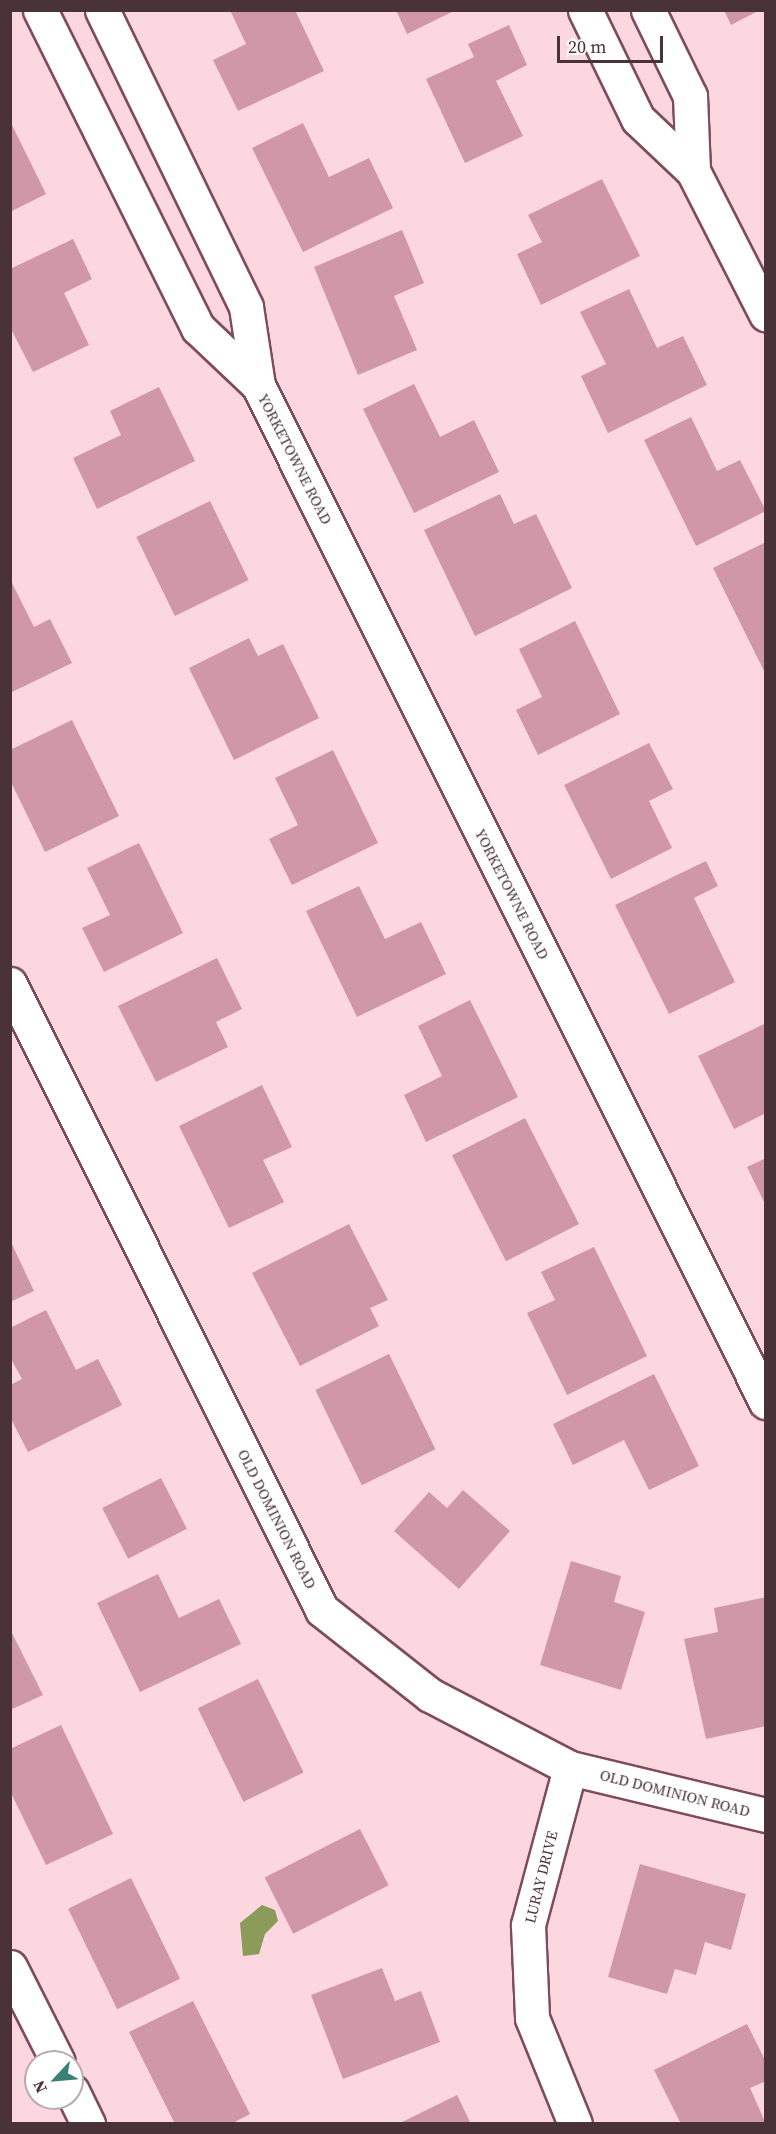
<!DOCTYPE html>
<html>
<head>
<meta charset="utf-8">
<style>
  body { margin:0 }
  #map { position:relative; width:776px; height:2134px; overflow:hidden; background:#fcd7e0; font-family:"Source Serif 4",serif }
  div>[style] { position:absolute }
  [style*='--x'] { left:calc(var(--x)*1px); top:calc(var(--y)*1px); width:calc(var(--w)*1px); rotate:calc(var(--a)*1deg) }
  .water>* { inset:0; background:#8a9b5a }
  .building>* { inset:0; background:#d097a6; transform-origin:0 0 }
  .roads { filter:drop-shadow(2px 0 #7e4c5a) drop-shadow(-2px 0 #7e4c5a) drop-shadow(0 2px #7e4c5a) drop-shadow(0 -2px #7e4c5a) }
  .street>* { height:33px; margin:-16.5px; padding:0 16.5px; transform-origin:16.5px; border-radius:16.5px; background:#fff }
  span { translate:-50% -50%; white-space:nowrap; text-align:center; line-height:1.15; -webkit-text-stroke:4.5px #fff; paint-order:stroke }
  .street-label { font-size:15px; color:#4a3239 }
  .frame { position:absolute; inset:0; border:12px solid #4a3239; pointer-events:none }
  .north { position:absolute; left:24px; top:2050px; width:60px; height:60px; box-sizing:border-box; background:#fff; border:2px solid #b7adb0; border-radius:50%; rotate:244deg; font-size:16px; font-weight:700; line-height:24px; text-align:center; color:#4a3239 }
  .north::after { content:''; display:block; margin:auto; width:21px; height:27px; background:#3c8075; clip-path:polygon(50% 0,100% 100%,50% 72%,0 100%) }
  .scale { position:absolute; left:557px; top:36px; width:106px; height:27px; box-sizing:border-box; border:3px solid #4a3239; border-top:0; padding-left:8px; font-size:18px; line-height:21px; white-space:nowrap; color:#4a3239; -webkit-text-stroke:4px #fff; paint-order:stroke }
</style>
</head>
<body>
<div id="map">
  <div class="water">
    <i style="clip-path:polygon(262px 1905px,275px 1910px,278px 1921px,265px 1934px,259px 1954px,243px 1956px,240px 1923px)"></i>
  </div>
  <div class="building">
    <i style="clip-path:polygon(230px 10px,295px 10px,324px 71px,238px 111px,213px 60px,246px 44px)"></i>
    <i style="clip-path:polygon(396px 10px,456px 10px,407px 34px)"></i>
    <i style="clip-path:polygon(724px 10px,760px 10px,731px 25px)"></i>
    <i style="clip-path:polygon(509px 25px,527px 65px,496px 81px,523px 136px,465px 163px,426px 79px,474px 57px,468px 44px)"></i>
    <i style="clip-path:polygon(10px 121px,46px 194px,10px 212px)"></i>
    <i style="clip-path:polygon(303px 123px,329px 177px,369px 158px,393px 208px,303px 252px,252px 148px)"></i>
    <i style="clip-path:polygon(602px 179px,640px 256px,541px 305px,517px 254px,542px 242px,528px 215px)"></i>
    <i style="clip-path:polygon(402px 230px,424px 283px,394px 296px,417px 350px,358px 375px,314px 267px)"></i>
    <i style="clip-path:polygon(73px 239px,92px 279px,64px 293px,89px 345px,33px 372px,10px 327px,10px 269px)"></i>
    <i style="clip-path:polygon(629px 289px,657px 348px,683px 336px,707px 385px,608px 433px,581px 376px,606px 364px,580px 312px)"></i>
    <i style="clip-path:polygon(414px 384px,440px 437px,474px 420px,499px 472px,414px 513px,363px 409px)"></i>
    <i style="clip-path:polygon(159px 387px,195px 461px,97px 509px,73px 458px,121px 435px,110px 411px)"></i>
    <i style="clip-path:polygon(691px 417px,717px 471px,740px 460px,766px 511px,696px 546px,644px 440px)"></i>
    <i style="clip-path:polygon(500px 494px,514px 524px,536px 514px,572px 588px,475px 636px,424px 530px)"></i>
    <i style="left:210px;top:501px;width:88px;height:82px;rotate:64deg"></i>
    <i style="clip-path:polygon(766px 542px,766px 675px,713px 568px)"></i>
    <i style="clip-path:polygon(10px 579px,34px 627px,50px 619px,72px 663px,10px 693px)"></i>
    <i style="clip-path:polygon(575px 621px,620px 714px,538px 755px,516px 710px,542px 697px,519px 649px)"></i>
    <i style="clip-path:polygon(249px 638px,258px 656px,283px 644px,319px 718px,234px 760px,189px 668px)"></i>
    <i style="clip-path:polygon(72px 720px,119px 816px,45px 852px,10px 780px,10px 750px)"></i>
    <i style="clip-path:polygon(649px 743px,673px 789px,649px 801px,672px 848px,611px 879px,564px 785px)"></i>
    <i style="clip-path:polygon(333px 750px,378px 843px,292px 885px,269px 839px,298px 825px,275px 778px)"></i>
    <i style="clip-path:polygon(139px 843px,183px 933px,104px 972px,82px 928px,110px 915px,87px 868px)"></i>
    <i style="clip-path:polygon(706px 861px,718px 886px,694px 898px,735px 982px,669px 1014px,615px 905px)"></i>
    <i style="clip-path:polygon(359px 886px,385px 939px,421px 922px,446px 974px,357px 1017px,306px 911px)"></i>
    <i style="clip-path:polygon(217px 958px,242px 1009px,216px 1022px,228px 1047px,156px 1082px,118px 1006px)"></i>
    <i style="clip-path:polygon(470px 1000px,518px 1097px,426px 1142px,404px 1095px,442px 1076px,418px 1026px)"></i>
    <i style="clip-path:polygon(766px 1023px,766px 1113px,734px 1129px,698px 1056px)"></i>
    <i style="clip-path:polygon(262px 1085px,292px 1147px,263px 1160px,284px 1202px,229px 1228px,179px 1126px)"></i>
    <i style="left:525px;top:1118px;width:119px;height:82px;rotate:63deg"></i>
    <i style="clip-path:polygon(766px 1158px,766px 1206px,747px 1167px)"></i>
    <i style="clip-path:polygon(349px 1224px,388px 1300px,370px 1308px,379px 1326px,300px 1366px,252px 1273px)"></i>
    <i style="clip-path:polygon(10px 1240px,34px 1291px,10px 1302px)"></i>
    <i style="clip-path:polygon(594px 1247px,647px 1356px,567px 1395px,527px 1313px,555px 1300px,541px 1272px)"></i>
    <i style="clip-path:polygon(46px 1310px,76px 1370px,98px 1359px,122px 1405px,28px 1452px,10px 1417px,10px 1385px,22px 1379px,10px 1357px,10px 1328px)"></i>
    <i style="left:389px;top:1354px;width:106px;height:82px;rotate:64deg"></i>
    <i style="clip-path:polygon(654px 1374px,699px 1466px,649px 1490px,624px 1440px,573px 1465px,553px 1424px)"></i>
    <i style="left:161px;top:1478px;width:57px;height:66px;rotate:63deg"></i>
    <i style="clip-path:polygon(463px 1490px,510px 1531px,459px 1589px,394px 1531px,429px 1492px,447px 1508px)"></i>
    <i style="clip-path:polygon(571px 1561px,621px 1576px,614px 1602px,645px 1612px,621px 1690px,540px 1665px)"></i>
    <i style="clip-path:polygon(158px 1574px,179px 1618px,219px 1599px,241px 1644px,140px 1692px,97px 1603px)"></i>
    <i style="clip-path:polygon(766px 1597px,766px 1726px,706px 1739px,684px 1639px,718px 1632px,714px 1608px)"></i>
    <i style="clip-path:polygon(10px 1629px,43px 1695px,10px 1710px)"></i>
    <i style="left:258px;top:1679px;width:104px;height:67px;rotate:64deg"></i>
    <i style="clip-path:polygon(61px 1725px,113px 1834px,46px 1865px,10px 1791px,10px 1749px)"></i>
    <i style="left:360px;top:1829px;width:63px;height:107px;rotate:63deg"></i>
    <i style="clip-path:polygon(640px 1864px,746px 1894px,731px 1950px,705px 1942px,696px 1975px,675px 1969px,667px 1994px,608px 1977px)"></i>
    <i style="left:131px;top:1878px;width:112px;height:70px;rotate:64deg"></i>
    <i style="clip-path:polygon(382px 1968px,395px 2001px,421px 1991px,440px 2042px,343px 2079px,311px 1995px)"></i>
    <i style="clip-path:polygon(193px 2001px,250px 2114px,231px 2124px,175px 2124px,129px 2032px)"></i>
    <i style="clip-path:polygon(747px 2024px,766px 2062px,766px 2081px,750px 2088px,766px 2124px,681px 2124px,654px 2070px)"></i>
    <i style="clip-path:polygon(457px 2095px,471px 2124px,398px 2124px)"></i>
  </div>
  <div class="roads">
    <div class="street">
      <i style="--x:40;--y:10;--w:355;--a:63.6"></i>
      <i style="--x:198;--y:328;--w:83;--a:43.5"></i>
      <i style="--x:102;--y:10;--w:330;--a:64.1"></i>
      <i style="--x:246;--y:307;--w:79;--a:81.3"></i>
      <i style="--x:258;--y:385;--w:1137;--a:63.46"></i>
      <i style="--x:585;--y:10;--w:121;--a:64.1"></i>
      <i style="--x:638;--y:119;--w:76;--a:43.4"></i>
      <i style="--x:693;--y:171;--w:161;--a:63"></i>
      <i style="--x:648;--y:10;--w:96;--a:64"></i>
      <i style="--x:690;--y:96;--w:75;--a:87.7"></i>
      <i style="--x:10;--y:984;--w:699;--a:63.51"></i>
      <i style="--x:322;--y:1610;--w:137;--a:38.2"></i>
      <i style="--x:430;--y:1695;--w:158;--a:27.5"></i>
      <i style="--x:570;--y:1768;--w:202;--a:13.5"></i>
      <i style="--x:570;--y:1768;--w:163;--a:105"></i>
      <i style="--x:528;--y:1925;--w:93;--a:87.5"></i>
      <i style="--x:532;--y:2018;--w:114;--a:67.9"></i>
      <i style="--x:10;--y:1967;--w:106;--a:63.2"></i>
      <i style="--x:72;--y:2091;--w:37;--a:64"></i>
    </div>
  </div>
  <div class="street-label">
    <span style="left:295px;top:459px;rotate:63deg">YORKETOWNE ROAD</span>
    <span style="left:512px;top:894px;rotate:63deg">YORKETOWNE ROAD</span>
    <span style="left:277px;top:1519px;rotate:63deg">OLD DOMINION ROAD</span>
    <span style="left:675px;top:1793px;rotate:14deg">OLD DOMINION ROAD</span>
    <span style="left:541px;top:1877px;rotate:-76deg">LURAY DRIVE</span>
  </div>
  <div class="frame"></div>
  <div class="north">N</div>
  <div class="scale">20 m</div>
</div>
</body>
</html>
